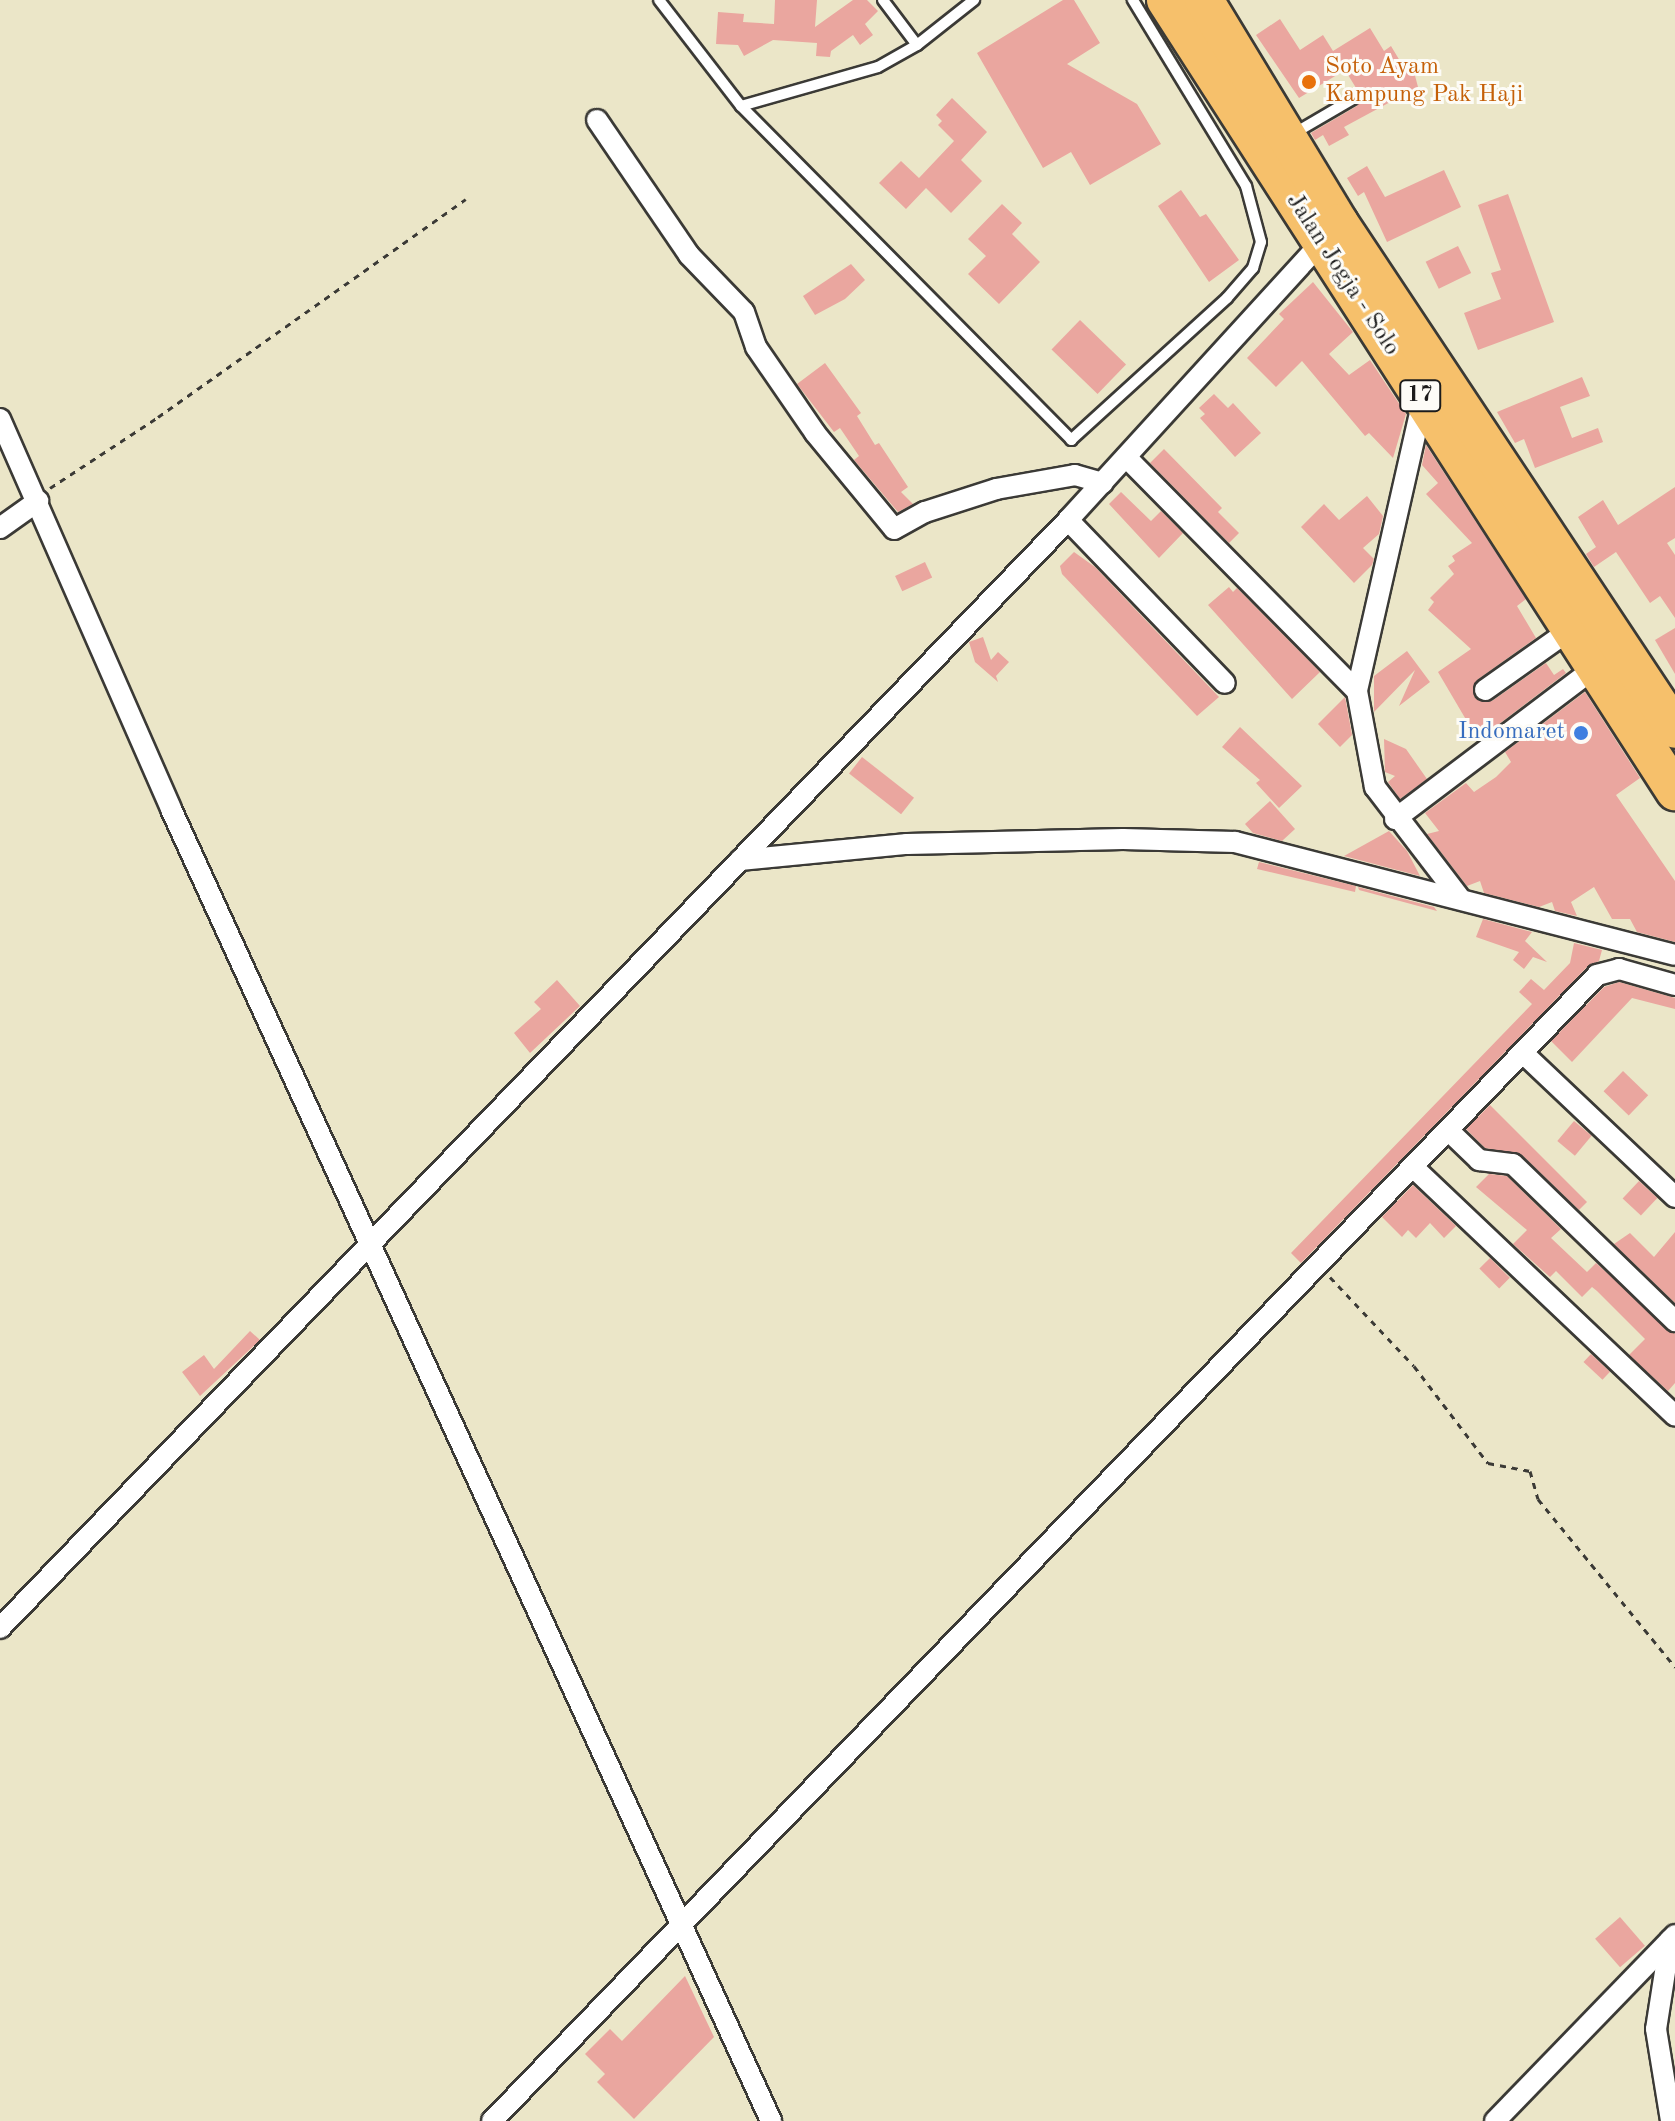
<!DOCTYPE html>
<html>
<head>
<meta charset="utf-8">
<style>
  body { margin:0 }
  #map { position:relative; width:1675px; height:2121px; overflow:hidden; background:#ebe6c8; font-family:"Old Standard TT",serif }
  div>[style] { position:absolute }
  [style*='--x'] { left:calc(var(--x)*1px); top:calc(var(--y)*1px); width:calc(var(--w)*1px); rotate:calc(var(--a)*1deg) }
  .building>* { inset:0; background:#eaa69f; transform-origin:0 0 }
  .path>* { height:3px; margin-top:-1.5px; transform-origin:0; background:repeating-linear-gradient(90deg,#3b3a36 0 6px,transparent 0 12px) }
  .roads { filter:drop-shadow(2px 0 #3b3a36) drop-shadow(-2px 0 #3b3a36) drop-shadow(0 2px #3b3a36) drop-shadow(0 -2px #3b3a36) }
  .lane>* { height:10px; margin:-5px; padding:0 5px; transform-origin:5px; border-radius:5px; background:#fff }
  .street>* { height:20px; margin:-10px; padding:0 10px; transform-origin:10px; border-radius:10px; background:#fff }
  .highway>* { height:38px; margin:-19px; padding:0 19px; transform-origin:19px; border-radius:19px; background:#f6c06b }
  .dots>* { width:22px; height:22px; translate:-50% -50%; box-sizing:border-box; border:4px solid #fdfcf7; border-radius:50% }
  span { translate:-50% -50%; white-space:nowrap; text-align:center; line-height:1.15; -webkit-text-stroke:6px #fdfcf7; paint-order:stroke }
  .shield-label span { padding:2px 6px; background:#fdfcf7; border:2px solid; border-radius:6px; -webkit-text-stroke-width:0 }
  .shield-label { font-size:22px; color:#1c1c1c; font-weight:700 }
  .food-label { font-size:24px; color:#c56008 }
  .left { translate:0 -50%; text-align:left }
  .street-label { font-size:24px; color:#1c1c1c }
  .shop-label { font-size:24px; color:#366cbe }
  .right { translate:-100% -50%; text-align:right }
</style>
</head>
<body>
<div id="map">
  <div class="building">
    <i style="clip-path:polygon(775px 0,817px 0,815px 27px,853px 0,867px 0,878px 11px,865px 24px,873px 35px,860px 45px,853px 35px,831px 51px,830px 57px,816px 56px,817px 43px,773px 40px,744px 56px,738px 45px,716px 44px,718px 12px,744px 14px,743px 22px,774px 24px)"></i>
    <i style="clip-path:polygon(1063px 0,1074px 0,1100px 43px,1067px 64px,1137px 104px,1161px 144px,1090px 185px,1071px 152px,1043px 168px,977px 53px)"></i>
    <i style="clip-path:polygon(1280px 19px,1300px 50px,1323px 35px,1333px 51px,1370px 28px,1384px 51px,1391px 46px,1406px 71px,1413px 68px,1418px 87px,1344px 127px,1349px 135px,1329px 146px,1323px 135px,1315px 140px,1311px 133px,1357px 106px,1361px 96px,1345px 70px,1299px 98px,1256px 35px)"></i>
    <i style="clip-path:polygon(952px 98px,987px 132px,961px 160px,982px 181px,951px 213px,926px 188px,906px 209px,879px 183px,901px 161px,919px 178px,954px 141px,938px 125px,942px 121px,936px 115px)"></i>
    <i style="clip-path:polygon(1367px 166px,1385px 197px,1444px 170px,1461px 207px,1387px 242px,1364px 192px,1358px 196px,1347px 178px)"></i>
    <i style="clip-path:polygon(1181px 190px,1200px 217px,1206px 214px,1239px 260px,1209px 282px,1158px 206px)"></i>
    <i style="clip-path:polygon(1508px 194px,1554px 322px,1478px 350px,1464px 313px,1501px 299px,1491px 273px,1501px 270px,1478px 205px)"></i>
    <i style="clip-path:polygon(1002px 204px,1022px 223px,1012px 234px,1040px 262px,999px 304px,968px 274px,986px 256px,968px 239px)"></i>
    <i style="left:1458px;top:246px;width:30px;height:36px;rotate:64deg"></i>
    <i style="clip-path:polygon(851px 264px,865px 280px,845px 299px,815px 315px,803px 296px)"></i>
    <i style="clip-path:polygon(1313px 282px,1353px 332px,1329px 354px,1349px 375px,1370px 360px,1406px 414px,1393px 458px,1369px 433px,1365px 436px,1302px 361px,1276px 387px,1247px 358px,1284px 319px,1279px 314px)"></i>
    <i style="left:1080px;top:320px;width:64px;height:41px;rotate:44deg"></i>
    <i style="clip-path:polygon(825px 363px,861px 413px,857px 416px,875px 445px,879px 443px,908px 487px,901px 492px,913px 504px,898px 512px,854px 460px,859px 456px,840px 428px,834px 432px,797px 384px)"></i>
    <i style="clip-path:polygon(1582px 377px,1590px 396px,1560px 407px,1572px 438px,1598px 428px,1603px 442px,1535px 468px,1524px 439px,1515px 443px,1497px 412px)"></i>
    <i style="clip-path:polygon(1214px 394px,1228px 408px,1233px 403px,1261px 433px,1235px 457px,1200px 418px,1205px 414px,1199px 408px)"></i>
    <i style="clip-path:polygon(1426px 445px,1526px 599px,1517px 606px,1536px 638px,1477px 680px,1474px 697px,1492px 701px,1546px 663px,1554px 675px,1563px 669px,1566px 673px,1478px 740px,1438px 672px,1471px 649px,1428px 610px,1434px 602px,1430px 598px,1454px 574px,1448px 566px,1455px 561px,1452px 556px,1472px 543px,1426px 494px,1438px 483px,1422px 465px)"></i>
    <i style="clip-path:polygon(1164px 449px,1222px 508px,1218px 512px,1239px 533px,1229px 543px,1150px 463px)"></i>
    <i style="clip-path:polygon(1675px 487px,1675px 538px,1667px 543px,1675px 555px,1675px 618px,1660px 596px,1650px 603px,1616px 552px,1594px 567px,1586px 554px,1596px 547px,1578px 517px,1603px 500px,1618px 525px)"></i>
    <i style="clip-path:polygon(1121px 492px,1151px 521px,1161px 511px,1183px 533px,1159px 558px,1109px 504px)"></i>
    <i style="clip-path:polygon(1367px 496px,1383px 516px,1379px 534px,1363px 548px,1374px 559px,1372px 565px,1354px 583px,1301px 527px,1324px 504px,1339px 520px)"></i>
    <i style="clip-path:polygon(1074px 552px,1095px 567px,1219px 697px,1197px 716px,1062px 574px,1060px 566px)"></i>
    <i style="left:925px;top:562px;width:17px;height:33px;rotate:65deg"></i>
    <i style="clip-path:polygon(1229px 587px,1233px 592px,1237px 588px,1320px 672px,1292px 699px,1208px 605px)"></i>
    <i style="clip-path:polygon(1675px 628px,1675px 674px,1655px 640px)"></i>
    <i style="clip-path:polygon(983px 637px,991px 660px,998px 652px,1009px 662px,996px 676px,998px 682px,975px 662px,969px 642px)"></i>
    <i style="clip-path:polygon(1407px 651px,1430px 682px,1399px 706px,1415px 670px,1374px 712px,1374px 676px)"></i>
    <i style="clip-path:polygon(1585px 692px,1640px 778px,1616px 795px,1675px 881px,1675px 942px,1637px 932px,1630px 919px,1612px 919px,1594px 887px,1571px 902px,1577px 916px,1555px 911px,1552px 902px,1539px 907px,1484px 893px,1480px 881px,1467px 886px,1427px 834px,1439px 831px,1425px 813px,1466px 783px,1474px 792px,1496px 777px,1511px 762px,1505px 752px)"></i>
    <i style="clip-path:polygon(1345px 697px,1352px 735px,1340px 747px,1318px 724px)"></i>
    <i style="clip-path:polygon(1240px 727px,1302px 786px,1279px 808px,1256px 783px,1260px 780px,1222px 747px)"></i>
    <i style="clip-path:polygon(1384px 739px,1406px 749px,1427px 779px,1400px 799px,1388px 782px,1395px 776px,1385px 772px)"></i>
    <i style="left:862px;top:757px;width:66px;height:21px;rotate:38deg"></i>
    <i style="clip-path:polygon(1270px 801px,1295px 829px,1282px 841px,1253px 833px,1245px 824px)"></i>
    <i style="clip-path:polygon(1389px 831px,1407px 851px,1420px 876px,1344px 856px)"></i>
    <i style="clip-path:polygon(1259px 862px,1356px 886px,1355px 892px,1257px 869px)"></i>
    <i style="clip-path:polygon(1358px 887px,1434px 907px,1437px 911px,1359px 890px)"></i>
    <i style="clip-path:polygon(1483px 919px,1532px 932px,1525px 941px,1547px 962px,1533px 957px,1524px 969px,1513px 960px,1519px 952px,1476px 937px)"></i>
    <i style="clip-path:polygon(1574px 943px,1602px 950px,1599px 961px,1588px 966px,1301px 1263px,1291px 1253px,1532px 1004px,1519px 992px,1531px 979px,1544px 990px,1570px 963px)"></i>
    <i style="clip-path:polygon(557px 980px,580px 1006px,530px 1053px,514px 1033px,541px 1009px,534px 1002px)"></i>
    <i style="clip-path:polygon(1619px 982px,1675px 998px,1675px 1009px,1632px 998px,1572px 1062px,1551px 1041px,1604px 987px)"></i>
    <i style="left:1623px;top:1071px;width:35px;height:28px;rotate:44deg"></i>
    <i style="clip-path:polygon(1490px 1105px,1587px 1202px,1579px 1210px,1522px 1155px,1485px 1148px,1466px 1129px)"></i>
    <i style="left:1574px;top:1121px;width:23px;height:26px;rotate:40deg"></i>
    <i style="clip-path:polygon(1489px 1174px,1507px 1176px,1561px 1229px,1551px 1238px,1587px 1272px,1596px 1263px,1675px 1334px,1675px 1383px,1668px 1391px,1629px 1355px,1645px 1339px,1597px 1291px,1592px 1287px,1582px 1297px,1556px 1271px,1550px 1277px,1513px 1244px,1527px 1230px,1476px 1187px)"></i>
    <i style="left:1639px;top:1181px;width:25px;height:24px;rotate:43deg"></i>
    <i style="clip-path:polygon(1413px 1185px,1456px 1226px,1444px 1238px,1430px 1223px,1416px 1238px,1408px 1230px,1402px 1237px,1382px 1217px)"></i>
    <i style="clip-path:polygon(1675px 1232px,1675px 1303px,1614px 1244px,1630px 1233px,1654px 1257px)"></i>
    <i style="left:1490px;top:1258px;width:28px;height:15px;rotate:45deg"></i>
    <i style="clip-path:polygon(250px 1331px,260px 1340px,200px 1396px,182px 1372px,204px 1355px,214px 1369px)"></i>
    <i style="left:1591px;top:1354px;width:26px;height:11px;rotate:43deg"></i>
    <i style="left:1620px;top:1917px;width:38px;height:33px;rotate:49deg"></i>
    <i style="clip-path:polygon(685px 1976px,714px 2037px,634px 2119px,597px 2082px,605px 2074px,585px 2054px,610px 2029px,622px 2041px)"></i>
  </div>
  <div class="path">
    <i style="--x:50;--y:488;--w:129;--a:-33.3"></i>
    <i style="--x:158;--y:417;--w:377;--a:-35.3"></i>
    <i style="--x:1330;--y:1277;--w:122;--a:46.7"></i>
    <i style="--x:1414;--y:1366;--w:122;--a:52.7"></i>
    <i style="--x:1488;--y:1463;--w:43;--a:10.8"></i>
    <i style="--x:1530;--y:1471;--w:29;--a:74"></i>
    <i style="--x:1538;--y:1499;--w:217;--a:50.8"></i>
  </div>
  <div class="roads">
    <div class="lane">
      <i style="--x:659;--y:0;--w:134;--a:52.3"></i>
      <i style="--x:741;--y:106;--w:470;--a:45.3"></i>
      <i style="--x:1071;--y:440;--w:211;--a:-42.3"></i>
      <i style="--x:1227;--y:298;--w:40;--a:-49"></i>
      <i style="--x:1253;--y:268;--w:27;--a:-73"></i>
      <i style="--x:1261;--y:242;--w:58;--a:-105"></i>
      <i style="--x:1246;--y:186;--w:218;--a:-121.3"></i>
      <i style="--x:883;--y:0;--w:56;--a:52.9"></i>
      <i style="--x:741;--y:106;--w:142;--a:-15.9"></i>
      <i style="--x:878;--y:67;--w:45;--a:-29.4"></i>
      <i style="--x:917;--y:45;--w:73;--a:-38.3"></i>
      <i style="--x:1293;--y:134;--w:69;--a:-30.3"></i>
    </div>
    <div class="street">
      <i style="--x:597;--y:120;--w:163;--a:55.7"></i>
      <i style="--x:689;--y:255;--w:79;--a:46"></i>
      <i style="--x:744;--y:312;--w:37;--a:71"></i>
      <i style="--x:756;--y:347;--w:104;--a:55.5"></i>
      <i style="--x:815;--y:433;--w:124;--a:50.5"></i>
      <i style="--x:894;--y:529;--w:35;--a:-29"></i>
      <i style="--x:925;--y:512;--w:75;--a:-17.9"></i>
      <i style="--x:996;--y:489;--w:80;--a:-10"></i>
      <i style="--x:1075;--y:475;--w:29;--a:16"></i>
      <i style="--x:1423;--y:400;--w:298;--a:102.8"></i>
      <i style="--x:1357;--y:691;--w:98;--a:79.4"></i>
      <i style="--x:1375;--y:787;--w:138;--a:52.6"></i>
      <i style="--x:0;--y:419;--w:426;--a:66.3"></i>
      <i style="--x:171;--y:809;--w:1443;--a:65.42"></i>
      <i style="--x:1126;--y:457;--w:329;--a:45.4"></i>
      <i style="--x:1068;--y:520;--w:226;--a:46.1"></i>
      <i style="--x:0;--y:528;--w:47;--a:-35.4"></i>
      <i style="--x:1485;--y:690;--w:105;--a:-35.3"></i>
      <i style="--x:1395;--y:819;--w:252;--a:-37.1"></i>
      <i style="--x:740;--y:860;--w:168;--a:-5.5"></i>
      <i style="--x:907;--y:844;--w:216;--a:-1.3"></i>
      <i style="--x:1123;--y:839;--w:112;--a:1.5"></i>
      <i style="--x:1235;--y:842;--w:454;--a:14.4"></i>
      <i style="--x:1524;--y:1054;--w:208;--a:43.4"></i>
      <i style="--x:1449;--y:1131;--w:42;--a:44"></i>
      <i style="--x:1479;--y:1160;--w:34;--a:7"></i>
      <i style="--x:1513;--y:1164;--w:226;--a:44.1"></i>
      <i style="--x:1413;--y:1167;--w:361;--a:43.5"></i>
      <i style="--x:0;--y:1628;--w:1539;--a:-46.05"></i>
      <i style="--x:1068;--y:520;--w:384;--a:-47.6"></i>
      <i style="--x:1670;--y:1940;--w:90;--a:98.9"></i>
      <i style="--x:1656;--y:2029;--w:93;--a:80.7"></i>
      <i style="--x:492;--y:2121;--w:1592;--a:-46.04"></i>
      <i style="--x:1597;--y:975;--w:23;--a:-15"></i>
      <i style="--x:1619;--y:969;--w:58;--a:15.9"></i>
      <i style="--x:1495;--y:2121;--w:259;--a:-45.9"></i>
    </div>
    <div class="highway">
      <i style="--x:1166;--y:0;--w:941;--a:57.24"></i>
      <i style="--x:1204;--y:0;--w:261;--a:58.8"></i>
      <i style="--x:1339;--y:223;--w:607;--a:56.41"></i>
    </div>
  </div>
  <div class="dots">
    <i style="left:1309px;top:82px;background:#e8710a"></i>
    <i style="left:1581px;top:733px;background:#3f7fe0"></i>
  </div>
  <div class="shield-label">
    <span style="left:1420px;top:396px">17</span>
  </div>
  <div class="food-label">
    <span class="left" style="left:1325px;top:82px">Soto Ayam<br>Kampung Pak Haji</span>
  </div>
  <div class="street-label">
    <span style="left:1342px;top:275px;rotate:57deg">Jalan Jogja - Solo</span>
  </div>
  <div class="shop-label">
    <span class="right" style="left:1565px;top:733px">Indomaret</span>
  </div>
</div>
</body>
</html>
